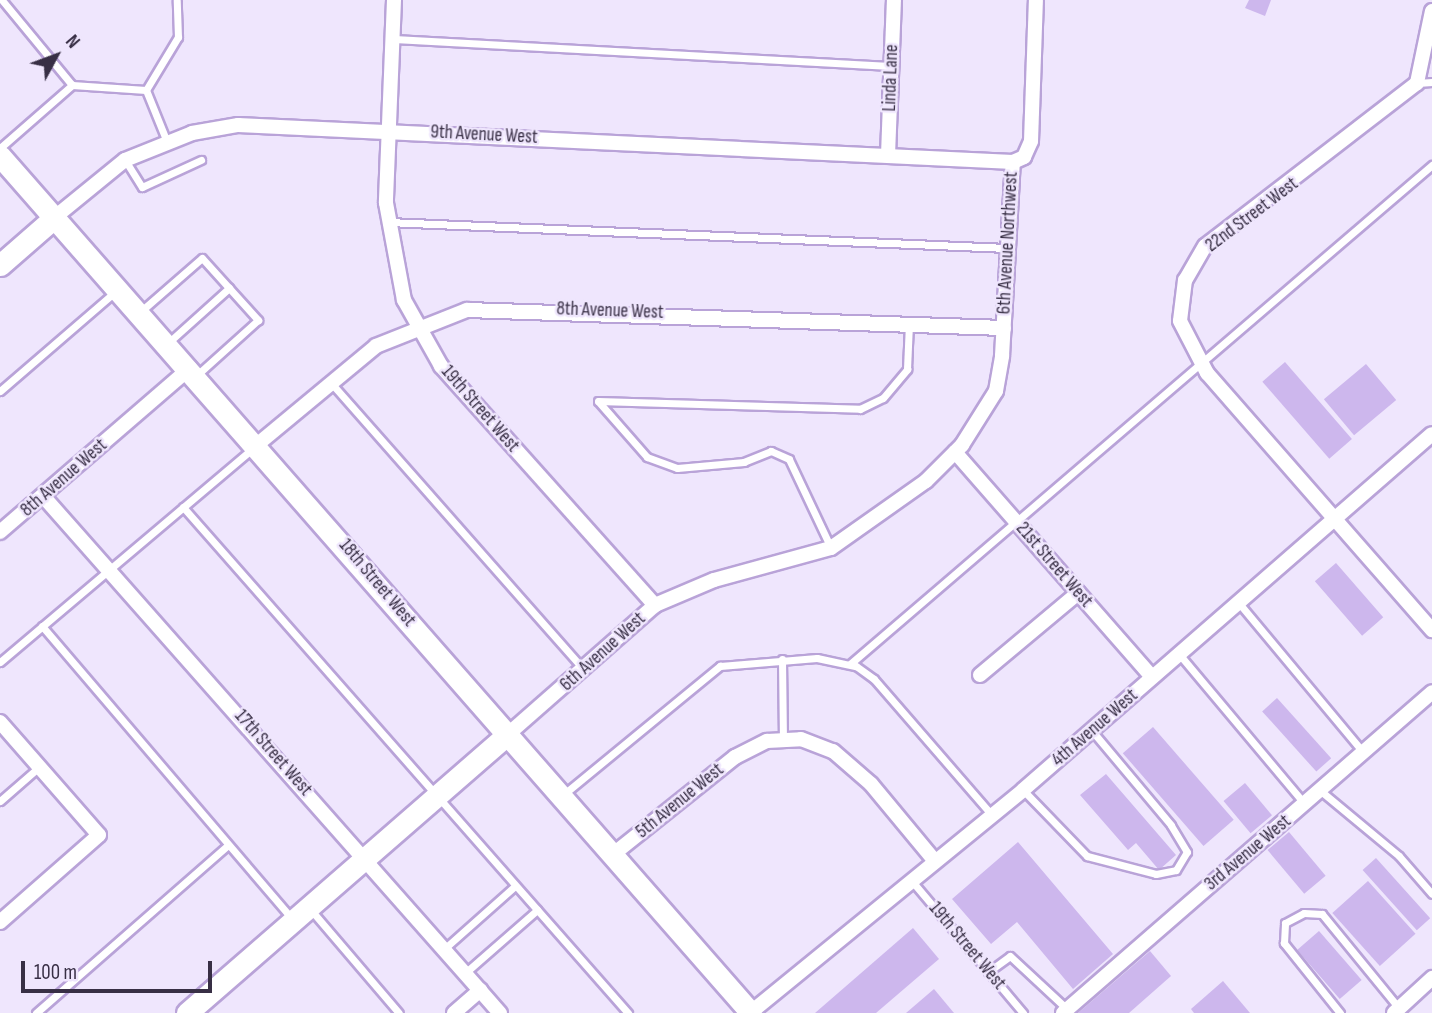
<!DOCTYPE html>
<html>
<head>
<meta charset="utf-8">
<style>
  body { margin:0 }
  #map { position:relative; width:1432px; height:1013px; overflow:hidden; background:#efe6fd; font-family:"Sofia Sans Condensed",sans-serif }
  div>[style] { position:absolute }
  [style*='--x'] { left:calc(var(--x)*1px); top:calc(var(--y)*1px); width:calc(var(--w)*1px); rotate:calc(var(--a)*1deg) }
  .building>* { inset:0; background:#cdb7ed; transform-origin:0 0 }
  .roads { filter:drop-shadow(2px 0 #b9a3d8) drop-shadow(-2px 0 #b9a3d8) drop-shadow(0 2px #b9a3d8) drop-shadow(0 -2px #b9a3d8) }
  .lane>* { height:7px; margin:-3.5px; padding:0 3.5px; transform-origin:3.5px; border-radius:3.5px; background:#fff }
  .street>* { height:14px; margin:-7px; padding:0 7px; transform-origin:7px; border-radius:7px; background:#fff }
  .secondary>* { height:21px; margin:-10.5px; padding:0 10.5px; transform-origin:10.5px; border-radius:10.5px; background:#fff }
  span { translate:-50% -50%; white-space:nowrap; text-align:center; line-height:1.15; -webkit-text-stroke:5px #efe6fd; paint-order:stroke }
  .street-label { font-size:19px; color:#382f45 }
  .north { position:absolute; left:21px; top:21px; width:70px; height:70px; -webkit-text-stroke:5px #efe6fd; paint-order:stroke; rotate:49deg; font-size:19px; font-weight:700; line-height:28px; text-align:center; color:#382f45 }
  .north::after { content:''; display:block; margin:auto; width:24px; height:32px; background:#382f45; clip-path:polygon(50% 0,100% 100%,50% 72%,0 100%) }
  .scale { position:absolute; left:21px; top:961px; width:191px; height:32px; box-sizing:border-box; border:4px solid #382f45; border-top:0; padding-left:9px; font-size:21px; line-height:24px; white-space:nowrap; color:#382f45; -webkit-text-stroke:5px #efe6fd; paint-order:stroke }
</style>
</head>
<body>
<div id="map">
  <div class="building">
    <i style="clip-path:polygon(1249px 0,1271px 0,1265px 16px,1245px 8px)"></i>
    <i style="left:1285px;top:362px;width:102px;height:30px;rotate:49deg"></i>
    <i style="left:1366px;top:364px;width:47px;height:55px;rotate:50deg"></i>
    <i style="left:1336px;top:563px;width:72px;height:28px;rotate:49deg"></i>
    <i style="left:1277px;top:698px;width:81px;height:20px;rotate:48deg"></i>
    <i style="left:1153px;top:727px;width:123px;height:40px;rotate:49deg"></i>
    <i style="clip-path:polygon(1106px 774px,1176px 855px,1159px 870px,1136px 843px,1128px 850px,1080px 795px)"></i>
    <i style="left:1245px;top:783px;width:42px;height:28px;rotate:50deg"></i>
    <i style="left:1289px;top:832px;width:57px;height:28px;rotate:50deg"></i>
    <i style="clip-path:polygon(1018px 842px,1113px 954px,1073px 989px,1017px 922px,991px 944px,952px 899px)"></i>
    <i style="left:1376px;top:858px;width:81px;height:18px;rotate:48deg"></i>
    <i style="left:1368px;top:881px;width:71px;height:48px;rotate:48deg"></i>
    <i style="clip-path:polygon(913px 928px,939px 959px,876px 1013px,815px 1013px)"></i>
    <i style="left:1319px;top:931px;width:65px;height:29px;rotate:49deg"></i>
    <i style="clip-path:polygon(1150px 951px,1171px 976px,1129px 1013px,1078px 1013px)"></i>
    <i style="clip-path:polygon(1223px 981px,1250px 1013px,1194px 1013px,1191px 1009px)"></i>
    <i style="clip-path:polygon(934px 989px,954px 1013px,906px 1013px)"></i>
  </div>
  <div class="roads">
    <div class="lane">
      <i style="--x:393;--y:39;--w:499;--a:3.1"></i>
      <i style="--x:1417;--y:83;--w:15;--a:-4"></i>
      <i style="--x:72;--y:85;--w:74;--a:3.9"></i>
      <i style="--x:167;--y:142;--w:56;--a:-112"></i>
      <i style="--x:146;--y:90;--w:62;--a:-58.9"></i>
      <i style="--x:178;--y:37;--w:37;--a:-92"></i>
      <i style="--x:0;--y:148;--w:96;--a:-41.2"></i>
      <i style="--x:72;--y:85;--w:110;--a:-129.5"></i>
      <i style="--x:125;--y:160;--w:32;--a:58"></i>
      <i style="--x:142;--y:187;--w:65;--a:-24.6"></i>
      <i style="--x:387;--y:222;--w:622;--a:2.4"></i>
      <i style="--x:140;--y:312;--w:82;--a:-41.1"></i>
      <i style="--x:202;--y:258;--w:84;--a:47.9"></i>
      <i style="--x:258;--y:320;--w:82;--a:138"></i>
      <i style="--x:169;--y:342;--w:81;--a:-42"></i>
      <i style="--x:332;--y:384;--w:380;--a:48.6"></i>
      <i style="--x:0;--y:391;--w:153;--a:-40.8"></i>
      <i style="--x:183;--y:507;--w:674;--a:48.67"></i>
      <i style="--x:831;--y:548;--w:98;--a:-115.3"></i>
      <i style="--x:789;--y:459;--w:20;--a:-156"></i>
      <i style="--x:771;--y:451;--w:29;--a:158"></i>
      <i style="--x:744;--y:462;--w:67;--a:174.9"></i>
      <i style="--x:677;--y:468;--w:32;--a:-160"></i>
      <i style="--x:647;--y:457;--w:74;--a:-131.2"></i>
      <i style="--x:598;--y:401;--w:262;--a:1.7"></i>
      <i style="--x:860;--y:409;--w:25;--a:-26"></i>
      <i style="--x:883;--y:398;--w:38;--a:-50"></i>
      <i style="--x:907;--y:369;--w:45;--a:-87.5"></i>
      <i style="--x:1238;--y:602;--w:195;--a:50.2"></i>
      <i style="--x:42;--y:626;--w:387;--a:49.5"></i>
      <i style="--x:1179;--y:654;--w:196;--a:50"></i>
      <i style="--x:782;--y:659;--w:80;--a:89.3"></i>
      <i style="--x:0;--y:662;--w:330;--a:-40.2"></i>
      <i style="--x:850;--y:664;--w:767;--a:-40.61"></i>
      <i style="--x:1023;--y:790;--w:92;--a:45.9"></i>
      <i style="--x:1087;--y:856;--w:71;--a:14.6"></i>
      <i style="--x:1156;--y:874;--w:20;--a:-11"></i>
      <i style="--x:1176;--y:870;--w:21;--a:-59"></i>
      <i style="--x:1187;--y:852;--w:31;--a:-121"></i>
      <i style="--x:1171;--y:825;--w:123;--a:-130"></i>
      <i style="--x:1322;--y:792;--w:100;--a:39.7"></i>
      <i style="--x:1399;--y:856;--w:50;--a:49"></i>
      <i style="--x:564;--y:794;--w:202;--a:-39.4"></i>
      <i style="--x:720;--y:666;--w:97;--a:-4.7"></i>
      <i style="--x:817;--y:658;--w:40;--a:12"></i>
      <i style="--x:856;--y:666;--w:22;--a:36"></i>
      <i style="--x:874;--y:679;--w:180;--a:49.1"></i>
      <i style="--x:0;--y:801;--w:52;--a:-41.1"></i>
      <i style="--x:911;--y:880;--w:174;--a:49.9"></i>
      <i style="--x:311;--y:910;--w:135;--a:49.5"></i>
      <i style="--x:444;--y:949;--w:95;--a:-41.6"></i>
      <i style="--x:988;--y:972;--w:27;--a:-36"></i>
      <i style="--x:1010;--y:956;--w:78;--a:42.9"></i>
      <i style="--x:465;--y:973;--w:96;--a:-41.2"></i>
      <i style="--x:36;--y:1013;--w:255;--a:-41.2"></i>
      <i style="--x:1340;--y:1013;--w:90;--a:-128.7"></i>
      <i style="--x:1284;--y:943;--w:20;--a:-87"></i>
      <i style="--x:1285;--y:923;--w:21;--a:-28"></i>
      <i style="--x:1304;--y:913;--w:18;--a:3"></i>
      <i style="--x:1322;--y:914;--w:122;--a:50.7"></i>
    </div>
    <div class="street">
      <i style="--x:394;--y:0;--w:203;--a:92.3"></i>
      <i style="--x:386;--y:203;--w:99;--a:79.5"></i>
      <i style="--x:404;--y:300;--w:76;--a:60.7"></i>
      <i style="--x:441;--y:366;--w:321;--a:48.2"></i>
      <i style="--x:1432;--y:11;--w:74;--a:101.8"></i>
      <i style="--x:1417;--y:83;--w:267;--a:142.4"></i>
      <i style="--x:1205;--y:246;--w:39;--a:120"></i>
      <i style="--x:1185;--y:280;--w:41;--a:97"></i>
      <i style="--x:1180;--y:321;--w:59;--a:62.6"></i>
      <i style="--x:1207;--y:373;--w:342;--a:48.8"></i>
      <i style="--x:888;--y:155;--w:155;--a:-87.8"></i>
      <i style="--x:55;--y:217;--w:90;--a:-39.2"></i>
      <i style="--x:125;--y:160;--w:72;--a:-21.9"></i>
      <i style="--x:192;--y:133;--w:47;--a:-9.9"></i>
      <i style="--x:238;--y:125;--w:776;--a:2.73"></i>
      <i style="--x:1013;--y:162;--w:12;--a:-24"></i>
      <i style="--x:1024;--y:157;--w:17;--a:-66"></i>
      <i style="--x:1031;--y:141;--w:141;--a:-88"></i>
      <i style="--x:258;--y:444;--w:153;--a:-39.7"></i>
      <i style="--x:376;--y:346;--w:98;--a:-21.6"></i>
      <i style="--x:467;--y:310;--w:537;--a:1.92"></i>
      <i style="--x:955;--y:452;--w:299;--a:48.8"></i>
      <i style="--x:43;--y:496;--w:690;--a:48.53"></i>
      <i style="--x:0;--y:532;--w:251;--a:-40.8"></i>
      <i style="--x:980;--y:675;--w:128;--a:-39.9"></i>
      <i style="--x:0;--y:722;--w:150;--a:48.8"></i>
      <i style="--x:99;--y:835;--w:132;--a:138.7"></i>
      <i style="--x:506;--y:736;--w:198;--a:-41.3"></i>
      <i style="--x:655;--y:605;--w:64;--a:-23"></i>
      <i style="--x:714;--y:580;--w:121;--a:-15.3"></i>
      <i style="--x:831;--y:548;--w:116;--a:-35.2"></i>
      <i style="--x:926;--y:481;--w:51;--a:-45"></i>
      <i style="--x:962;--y:445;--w:64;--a:-57.8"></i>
      <i style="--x:996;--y:391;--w:36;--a:-80"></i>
      <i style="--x:1002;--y:356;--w:194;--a:-86.8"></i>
      <i style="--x:611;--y:856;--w:159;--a:-38.6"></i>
      <i style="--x:735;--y:757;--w:36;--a:-27"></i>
      <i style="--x:767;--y:741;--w:34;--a:-3"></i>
      <i style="--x:801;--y:739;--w:34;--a:21"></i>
      <i style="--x:833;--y:751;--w:50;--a:41"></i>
      <i style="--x:871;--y:784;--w:99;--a:50.3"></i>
      <i style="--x:454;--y:1013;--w:35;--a:-41"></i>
      <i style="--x:750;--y:1013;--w:353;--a:-39.2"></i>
      <i style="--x:1023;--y:790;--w:542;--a:-41.04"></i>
      <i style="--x:1063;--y:1013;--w:489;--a:-41"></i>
      <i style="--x:1394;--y:1013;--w:52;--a:-42.6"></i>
    </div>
    <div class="secondary">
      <i style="--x:0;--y:156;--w:1139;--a:48.77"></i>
      <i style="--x:0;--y:265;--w:73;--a:-41.1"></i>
      <i style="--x:187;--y:1013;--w:422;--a:-41"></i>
    </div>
  </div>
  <div class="street-label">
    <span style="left:891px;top:78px;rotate:-88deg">Linda Lane</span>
    <span style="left:484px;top:135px;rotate:3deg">9th Avenue West</span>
    <span style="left:1252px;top:215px;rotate:-37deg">22nd Street West</span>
    <span style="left:1008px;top:243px;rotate:-87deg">6th Avenue Northwest</span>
    <span style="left:610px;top:311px;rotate:2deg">8th Avenue West</span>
    <span style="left:480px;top:409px;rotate:49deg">19th Street West</span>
    <span style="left:64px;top:478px;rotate:-41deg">8th Avenue West</span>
    <span style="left:1054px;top:565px;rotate:49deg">21st Street West</span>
    <span style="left:377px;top:583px;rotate:50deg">18th Street West</span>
    <span style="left:603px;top:652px;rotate:-42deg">6th Avenue West</span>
    <span style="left:1095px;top:728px;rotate:-41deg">4th Avenue West</span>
    <span style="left:273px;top:753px;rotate:49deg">17th Street West</span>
    <span style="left:680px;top:801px;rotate:-39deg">5th Avenue West</span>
    <span style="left:1248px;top:853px;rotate:-40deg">3rd Avenue West</span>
    <span style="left:967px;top:946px;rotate:50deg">19th Street West</span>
  </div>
  <div class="north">N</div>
  <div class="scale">100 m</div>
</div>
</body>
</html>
